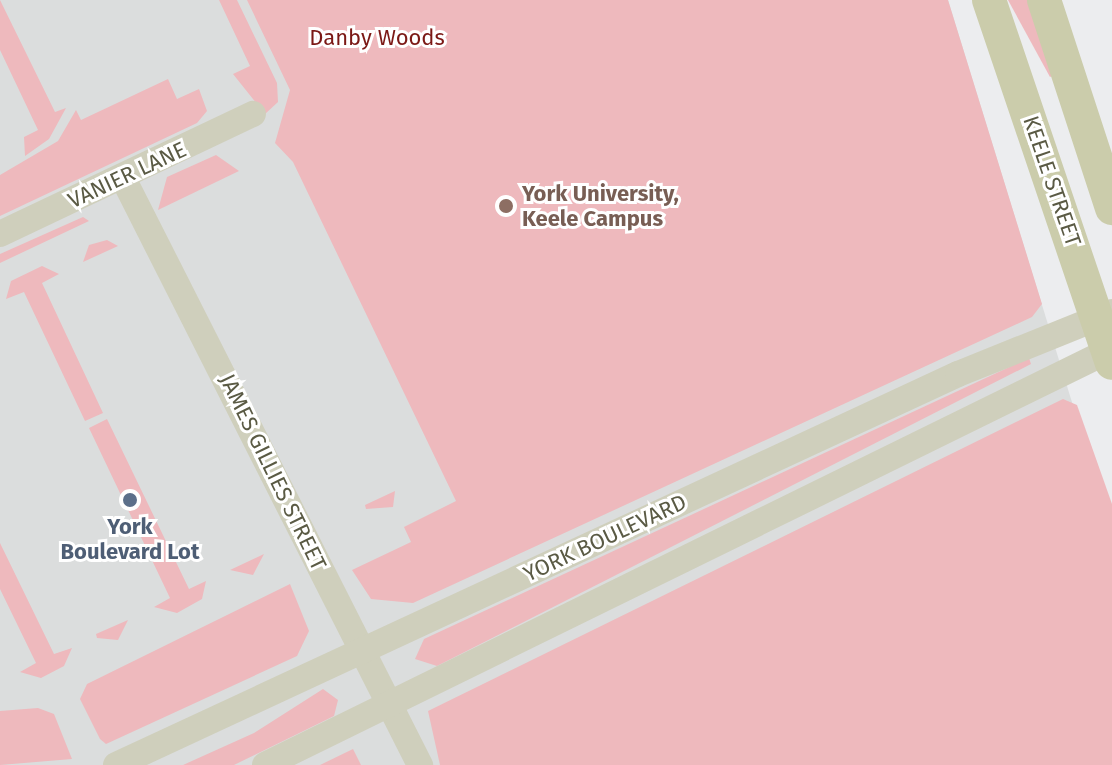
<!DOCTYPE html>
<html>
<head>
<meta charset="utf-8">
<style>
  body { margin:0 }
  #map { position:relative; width:1112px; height:765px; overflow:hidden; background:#ecedef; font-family:"Fira Sans",sans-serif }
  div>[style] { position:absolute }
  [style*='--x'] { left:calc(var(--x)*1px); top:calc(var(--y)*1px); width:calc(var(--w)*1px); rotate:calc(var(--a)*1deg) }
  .education>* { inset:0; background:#dbdddd }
  .green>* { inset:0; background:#eeb9bd }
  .minor>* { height:26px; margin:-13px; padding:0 13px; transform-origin:13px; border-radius:13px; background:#cfcfbc }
  .major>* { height:34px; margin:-17px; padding:0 17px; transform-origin:17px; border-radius:17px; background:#cbccab }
  .dots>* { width:22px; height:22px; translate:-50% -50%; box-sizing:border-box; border:4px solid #fff; border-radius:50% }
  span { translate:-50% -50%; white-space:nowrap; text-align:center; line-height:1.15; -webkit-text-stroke:6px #fff; paint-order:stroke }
  .park-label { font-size:22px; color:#7b1815 }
  .street-label { font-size:22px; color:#5a5a44 }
  .education-label { font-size:22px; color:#785e54; font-weight:700 }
  .left { translate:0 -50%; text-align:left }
  .service-label { font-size:22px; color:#4e5e75; font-weight:700 }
</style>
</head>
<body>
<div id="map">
  <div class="education">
    <i style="clip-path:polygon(0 0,948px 0,1075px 412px,1112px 765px,0 765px)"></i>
  </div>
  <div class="green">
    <i style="clip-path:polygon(0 0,55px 112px,66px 108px,49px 139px,25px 156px,24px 137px,38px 130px,0 50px)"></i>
    <i style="clip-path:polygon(219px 0,237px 0,277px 83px,278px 102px,265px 114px,233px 74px,250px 66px)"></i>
    <i style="clip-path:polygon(247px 0,948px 0,1042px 304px,1032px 317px,413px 603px,371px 599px,352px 570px,411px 542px,404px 527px,456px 501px,293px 162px,275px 143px,290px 90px)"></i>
    <i style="clip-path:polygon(1008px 0,1029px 0,1054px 75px,1050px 77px)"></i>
    <i style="clip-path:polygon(168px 79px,177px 99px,199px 89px,207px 111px,197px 123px,0 216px,0 175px,58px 141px,76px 110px,81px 120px)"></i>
    <i style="clip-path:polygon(216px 155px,239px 171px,158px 210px,167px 177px)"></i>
    <i style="clip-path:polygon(83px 217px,89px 221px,0 263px,0 254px)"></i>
    <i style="clip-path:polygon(107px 240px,118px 246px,83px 262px,89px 245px)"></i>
    <i style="clip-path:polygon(42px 266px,59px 274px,42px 283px,103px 413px,85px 421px,24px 292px,6px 299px,11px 281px)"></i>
    <i style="clip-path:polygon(1029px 358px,1031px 364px,437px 666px,415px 659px,424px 639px)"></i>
    <i style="clip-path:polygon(1063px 399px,1077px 405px,1112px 504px,1112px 765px,440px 765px,428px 711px)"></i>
    <i style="clip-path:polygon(107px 419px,189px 589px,206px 581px,202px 599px,177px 613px,154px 607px,170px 598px,89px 428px)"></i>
    <i style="clip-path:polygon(395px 491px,393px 507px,366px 509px,365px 505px)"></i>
    <i style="clip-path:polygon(0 543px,54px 654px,72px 648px,64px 666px,41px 678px,20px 672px,36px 663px,0 589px)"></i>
    <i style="clip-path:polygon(264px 554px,253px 575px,230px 570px)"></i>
    <i style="clip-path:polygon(290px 584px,309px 631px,297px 656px,106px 744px,100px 739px,80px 699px,87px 684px)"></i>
    <i style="clip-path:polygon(128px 620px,118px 640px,97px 638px,96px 634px)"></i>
    <i style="clip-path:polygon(323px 689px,338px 700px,334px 716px,234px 765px,183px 765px,254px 733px)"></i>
    <i style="clip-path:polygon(38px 708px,54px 714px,72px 759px,0 765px,0 711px)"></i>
    <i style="clip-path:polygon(353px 749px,361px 765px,320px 765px)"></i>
  </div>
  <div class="minor">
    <i style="--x:124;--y:180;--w:656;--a:63.16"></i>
    <i style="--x:0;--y:234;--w:280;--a:-25.4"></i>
    <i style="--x:116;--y:765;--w:928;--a:-24.91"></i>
    <i style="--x:958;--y:374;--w:166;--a:-21.9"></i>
    <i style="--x:265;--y:765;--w:944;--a:-26.16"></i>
  </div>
  <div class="major">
    <i style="--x:989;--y:0;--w:383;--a:71.3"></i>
    <i style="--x:1044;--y:0;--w:219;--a:71.9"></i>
  </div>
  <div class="dots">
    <i style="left:506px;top:206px;background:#8d6e63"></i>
    <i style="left:130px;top:500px;background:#5c6f8a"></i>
  </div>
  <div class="park-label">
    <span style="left:377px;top:38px">Danby Woods</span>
  </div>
  <div class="street-label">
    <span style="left:127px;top:175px;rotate:-25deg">VANIER LANE</span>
    <span style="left:1052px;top:181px;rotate:71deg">KEELE STREET</span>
    <span style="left:273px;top:472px;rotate:64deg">JAMES GILLIES STREET</span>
    <span style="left:605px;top:538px;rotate:-25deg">YORK BOULEVARD</span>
  </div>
  <div class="education-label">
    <span class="left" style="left:522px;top:206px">York University,<br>Keele Campus</span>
  </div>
  <div class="service-label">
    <span style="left:130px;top:539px">York<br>Boulevard Lot</span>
  </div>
</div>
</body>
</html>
